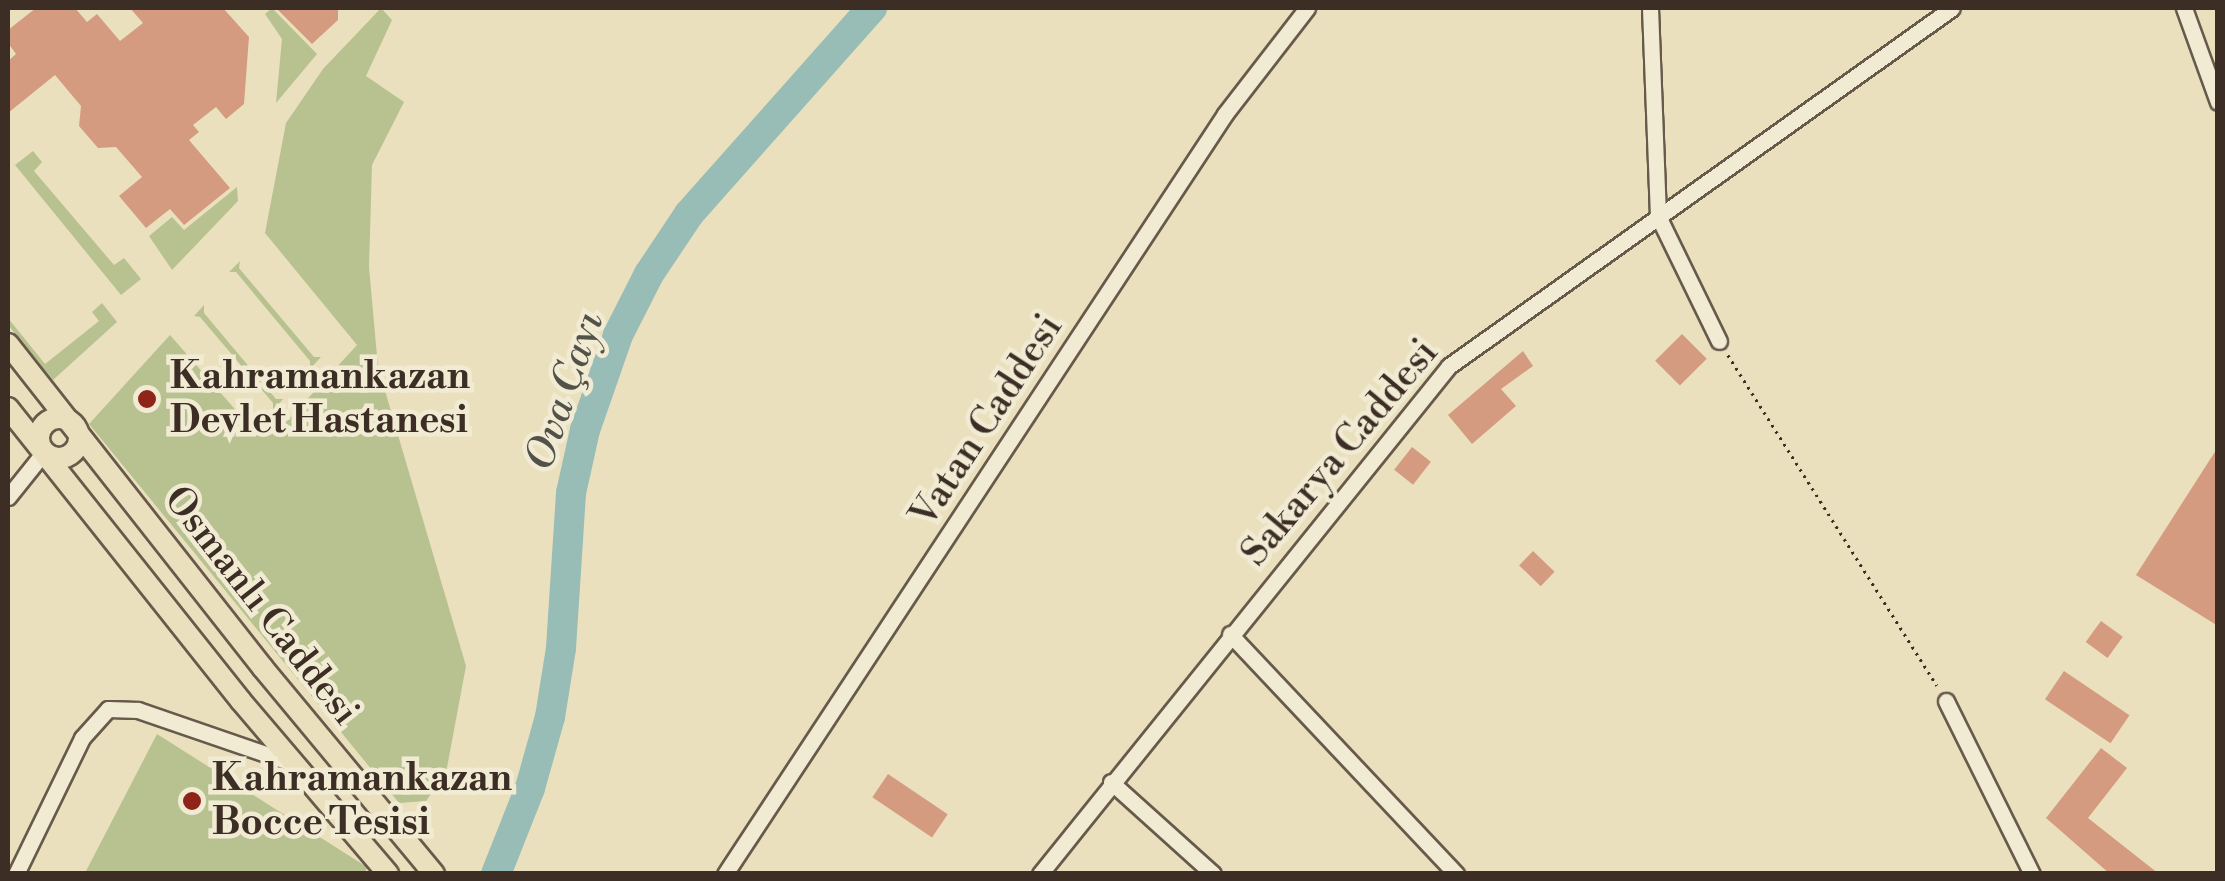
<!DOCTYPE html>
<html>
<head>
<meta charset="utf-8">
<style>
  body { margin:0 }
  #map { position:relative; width:2225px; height:881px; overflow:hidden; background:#eae0bd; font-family:"Libre Bodoni",serif }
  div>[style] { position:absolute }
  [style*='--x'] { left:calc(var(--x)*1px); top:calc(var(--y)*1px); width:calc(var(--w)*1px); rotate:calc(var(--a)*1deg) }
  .green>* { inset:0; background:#b8c290 }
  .river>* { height:30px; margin:-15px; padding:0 15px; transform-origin:15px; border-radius:15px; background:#98bcb6 }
  .building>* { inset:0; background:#d59b80; transform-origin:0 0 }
  .path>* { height:2.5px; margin-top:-1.25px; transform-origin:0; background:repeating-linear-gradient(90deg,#3c2e25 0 2.5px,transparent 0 7.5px) }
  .roads { filter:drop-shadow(2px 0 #685a4b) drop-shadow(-2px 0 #685a4b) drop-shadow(0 2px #685a4b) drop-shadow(0 -2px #685a4b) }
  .minor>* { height:15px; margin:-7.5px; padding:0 7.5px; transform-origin:7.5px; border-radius:7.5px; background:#f1ebd4 }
  .major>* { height:20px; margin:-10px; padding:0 10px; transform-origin:10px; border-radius:10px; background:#eae0bd }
  .major>.ring { margin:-10px; padding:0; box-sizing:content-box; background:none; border:20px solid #eae0bd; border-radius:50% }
  .dots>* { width:28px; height:28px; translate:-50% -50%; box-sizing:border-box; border:5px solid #f1ebd4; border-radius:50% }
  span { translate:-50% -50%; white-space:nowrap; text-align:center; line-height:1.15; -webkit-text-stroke:9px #f1ebd4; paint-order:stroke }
  .poi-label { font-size:38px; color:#3c2e25; font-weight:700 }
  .left { translate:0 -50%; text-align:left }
  .street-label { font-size:38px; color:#3c2e25 }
  .water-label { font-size:40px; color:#535249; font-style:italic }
  .frame { position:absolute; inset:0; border:10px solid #3c2e25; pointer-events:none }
</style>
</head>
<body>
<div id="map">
  <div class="green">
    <i style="clip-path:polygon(272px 8px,317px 54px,276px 103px,282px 39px,265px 14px)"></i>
    <i style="clip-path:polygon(381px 8px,392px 20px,366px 76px,404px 102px,372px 165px,369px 267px,378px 367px,466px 666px,446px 773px,426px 801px,399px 803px,89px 424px,170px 335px,254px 431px,264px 420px,277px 432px,357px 345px,265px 233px,286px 123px,323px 69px)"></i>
    <i style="clip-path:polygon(33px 151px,42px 162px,34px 171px,114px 265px,124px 258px,141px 279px,121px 295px,15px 165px)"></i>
    <i style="clip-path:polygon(237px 187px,238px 201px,172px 270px,149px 236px,172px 217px,184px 230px)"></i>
    <i style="clip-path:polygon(240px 261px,239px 268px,314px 357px,321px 357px,310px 369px,310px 361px,236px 272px,229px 272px)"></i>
    <i style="clip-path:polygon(102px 303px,117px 322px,53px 380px,8px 325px,8px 318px,45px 364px,99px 321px,92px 312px)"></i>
    <i style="clip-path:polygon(204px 305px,204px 313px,276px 399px,283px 399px,273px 411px,273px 403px,200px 317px,194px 316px)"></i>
    <i style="clip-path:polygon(157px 734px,367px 867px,365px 873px,85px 873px)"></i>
  </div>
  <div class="river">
    <i style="--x:496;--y:874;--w:92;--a:-68.4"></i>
    <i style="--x:530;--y:788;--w:74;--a:-74.3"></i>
    <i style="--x:550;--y:717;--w:70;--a:-80.9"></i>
    <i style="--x:561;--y:648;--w:155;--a:-86.3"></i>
    <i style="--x:571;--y:493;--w:65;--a:-77.5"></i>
    <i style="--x:585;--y:430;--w:101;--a:-70.8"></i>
    <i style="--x:618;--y:335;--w:68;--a:-63.1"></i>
    <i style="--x:649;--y:274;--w:72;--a:-56.3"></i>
    <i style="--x:689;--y:214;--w:276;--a:-48.4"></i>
  </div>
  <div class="building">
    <i style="clip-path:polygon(36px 8px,75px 8px,87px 22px,97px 14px,120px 41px,143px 23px,130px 8px,223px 8px,249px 37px,244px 104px,226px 119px,216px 107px,193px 125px,199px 132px,189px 140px,230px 188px,184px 225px,170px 209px,146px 228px,119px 196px,142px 177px,116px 147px,98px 148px,79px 126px,81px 106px,55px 75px,8px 113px,8px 61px,16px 54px,8px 43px,8px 30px)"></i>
    <i style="clip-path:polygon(276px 8px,338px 8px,338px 20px,312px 44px)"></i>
    <i style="left:1682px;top:334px;width:35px;height:38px;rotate:45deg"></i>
    <i style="clip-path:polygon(1523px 351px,1533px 366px,1501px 389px,1516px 406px,1472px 444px,1448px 415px)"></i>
    <i style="left:1412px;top:447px;width:24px;height:29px;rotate:38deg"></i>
    <i style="clip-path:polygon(2218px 447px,2218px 626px,2136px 575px)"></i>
    <i style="left:1533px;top:551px;width:30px;height:20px;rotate:44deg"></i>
    <i style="left:2101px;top:621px;width:27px;height:26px;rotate:36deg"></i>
    <i style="left:2064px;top:671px;width:79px;height:34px;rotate:34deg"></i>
    <i style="clip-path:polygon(2101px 748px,2127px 768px,2088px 818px,2159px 874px,2110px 874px,2046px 818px)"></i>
    <i style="left:888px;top:774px;width:72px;height:28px;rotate:34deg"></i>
  </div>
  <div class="path">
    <i style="--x:1728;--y:355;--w:391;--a:57.7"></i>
  </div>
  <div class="roads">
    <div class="minor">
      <i style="--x:1650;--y:8;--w:208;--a:87.8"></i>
      <i style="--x:1658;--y:216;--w:139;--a:64"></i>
      <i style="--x:2184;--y:8;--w:100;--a:70.1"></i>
      <i style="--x:8;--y:497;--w:58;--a:-51.3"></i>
      <i style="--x:1230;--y:634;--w:330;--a:46.7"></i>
      <i style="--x:1946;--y:701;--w:193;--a:63.6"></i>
      <i style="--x:1111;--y:782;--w:137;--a:42"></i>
      <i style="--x:16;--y:874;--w:151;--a:-64.1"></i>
      <i style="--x:82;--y:738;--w:39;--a:-48"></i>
      <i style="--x:108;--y:709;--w:30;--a:2"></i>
      <i style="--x:138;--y:710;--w:166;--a:19"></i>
      <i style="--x:725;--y:874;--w:910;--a:-56.66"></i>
      <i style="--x:1225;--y:114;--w:134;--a:-52.3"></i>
      <i style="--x:1040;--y:874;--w:652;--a:-51.16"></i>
      <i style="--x:1449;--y:366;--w:617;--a:-35.44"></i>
    </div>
    <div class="major">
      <i style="--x:8;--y:344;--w:412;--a:51.8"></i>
      <i style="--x:263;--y:668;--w:268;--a:50.3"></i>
      <i style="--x:8;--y:408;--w:374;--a:51.5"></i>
      <i style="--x:241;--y:701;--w:227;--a:49.6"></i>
      <i class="ring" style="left:39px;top:418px;width:20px;height:20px"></i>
    </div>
  </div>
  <div class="dots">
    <i style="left:147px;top:399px;background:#8f2418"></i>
    <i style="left:192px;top:801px;background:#8f2418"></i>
  </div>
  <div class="poi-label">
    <span class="left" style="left:170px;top:399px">Kahramankazan<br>Devlet Hastanesi</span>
    <span class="left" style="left:212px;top:801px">Kahramankazan<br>Bocce Tesisi</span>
  </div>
  <div class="street-label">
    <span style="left:987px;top:421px;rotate:-57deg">Vatan Caddesi</span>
    <span style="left:1340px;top:453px;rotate:-50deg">Sakarya Caddesi</span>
    <span style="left:261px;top:606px;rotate:52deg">Osmanlı Caddesi</span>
  </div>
  <div class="water-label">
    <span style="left:565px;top:391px;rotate:-71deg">Ova Çayı</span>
  </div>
  <div class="frame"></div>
</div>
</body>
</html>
